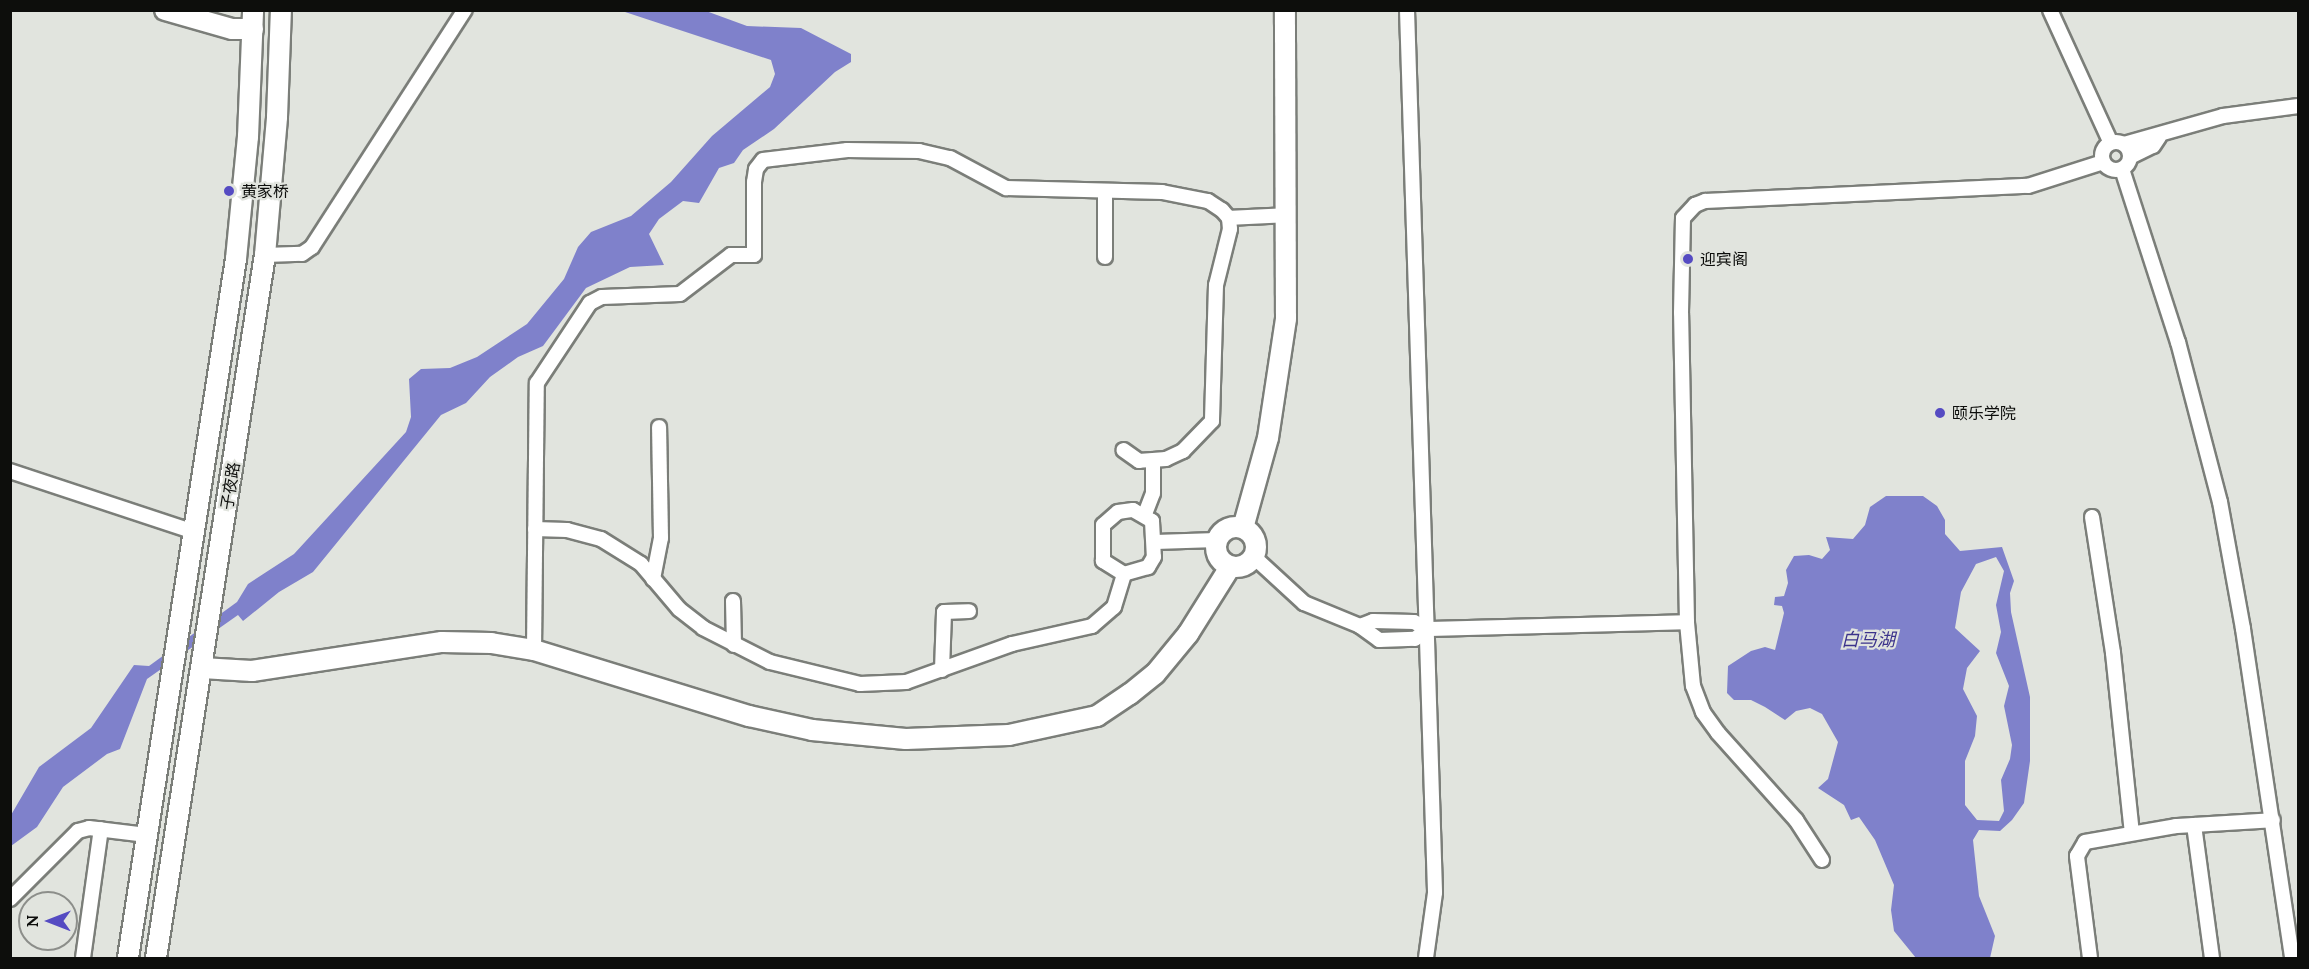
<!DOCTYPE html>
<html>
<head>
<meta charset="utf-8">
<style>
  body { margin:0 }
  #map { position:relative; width:2309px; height:969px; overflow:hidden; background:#e1e4de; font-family:Lora,"Noto Sans SC",serif }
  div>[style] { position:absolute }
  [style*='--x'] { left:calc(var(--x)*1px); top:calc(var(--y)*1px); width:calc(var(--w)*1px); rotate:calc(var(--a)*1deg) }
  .water>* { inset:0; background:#7f81cb }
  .roads { filter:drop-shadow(2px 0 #7b7e79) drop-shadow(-2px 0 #7b7e79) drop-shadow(0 2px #7b7e79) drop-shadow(0 -2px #7b7e79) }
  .street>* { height:14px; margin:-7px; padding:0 7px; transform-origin:7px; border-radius:7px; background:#fff }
  .street>.ring { margin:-7px; padding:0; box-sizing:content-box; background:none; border:14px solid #fff; border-radius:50% }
  .secondary>* { height:20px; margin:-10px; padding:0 10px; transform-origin:10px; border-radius:10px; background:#fff }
  .secondary>.ring { margin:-10px; padding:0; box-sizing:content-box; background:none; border:20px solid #fff; border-radius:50% }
  .dots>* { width:16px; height:16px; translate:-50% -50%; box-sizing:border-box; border:3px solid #e1e4de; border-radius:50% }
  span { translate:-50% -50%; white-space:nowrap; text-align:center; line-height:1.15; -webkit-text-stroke:4.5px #e1e4de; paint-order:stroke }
  .poi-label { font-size:16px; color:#0d0e0c }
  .left { translate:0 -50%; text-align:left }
  .street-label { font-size:16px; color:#0d0e0c }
  .water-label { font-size:18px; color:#3b328b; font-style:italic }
  .frame { position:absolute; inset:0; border:12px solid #0d0e0c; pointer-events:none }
  .north { position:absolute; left:18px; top:891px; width:60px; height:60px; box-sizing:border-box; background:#e1e4de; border:2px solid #8c8e8a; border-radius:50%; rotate:270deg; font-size:16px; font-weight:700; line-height:24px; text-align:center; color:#0d0e0c }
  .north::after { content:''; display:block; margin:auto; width:21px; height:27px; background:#554bc2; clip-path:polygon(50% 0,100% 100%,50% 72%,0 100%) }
</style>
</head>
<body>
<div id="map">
  <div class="water">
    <i style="clip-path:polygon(622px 11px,706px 11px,747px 26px,801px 28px,851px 54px,851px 62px,835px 72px,774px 129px,743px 150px,734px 163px,719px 168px,699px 203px,683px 201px,659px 219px,649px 234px,664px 265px,630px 267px,586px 288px,543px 346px,518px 357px,490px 377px,466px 403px,441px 415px,313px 572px,279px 592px,243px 621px,238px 615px,147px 679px,120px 749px,107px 754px,63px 787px,37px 827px,11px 846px,11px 815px,39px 767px,91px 728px,134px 665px,149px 666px,237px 602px,248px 584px,294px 554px,406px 432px,411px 417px,409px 379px,421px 369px,450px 368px,477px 357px,527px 324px,564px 279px,578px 247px,591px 232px,631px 216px,671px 182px,712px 136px,770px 87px,775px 74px,771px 60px)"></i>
    <i style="clip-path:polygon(evenodd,1886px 496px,1923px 496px,1937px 506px,1945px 520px,1945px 534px,1960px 551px,2002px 547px,2014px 581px,2010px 593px,2011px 612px,2030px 697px,2030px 761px,2024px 803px,2012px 820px,2000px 831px,1979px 830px,1973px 840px,1979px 896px,1995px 936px,1990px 958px,1916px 958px,1894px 931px,1891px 910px,1894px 885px,1875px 840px,1859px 817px,1851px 820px,1844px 805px,1818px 788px,1828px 779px,1838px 742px,1822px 714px,1810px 708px,1796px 711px,1785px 720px,1765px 707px,1751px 700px,1734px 700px,1727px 693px,1728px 666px,1751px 651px,1765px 647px,1775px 650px,1784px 613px,1782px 606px,1774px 605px,1775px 597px,1784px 596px,1788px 583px,1786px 570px,1794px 556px,1809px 555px,1822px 559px,1830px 550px,1826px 537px,1853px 539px,1865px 525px,1870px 507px,1886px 496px,1996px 557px,2004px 571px,1996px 605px,2001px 632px,1996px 653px,2009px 686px,2004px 706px,2012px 745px,2010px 759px,2001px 780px,2004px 811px,1999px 821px,1977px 820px,1965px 805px,1965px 761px,1975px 736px,1977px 716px,1963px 689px,1967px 668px,1980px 651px,1955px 628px,1961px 592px,1976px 564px,1996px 557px)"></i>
  </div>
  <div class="roads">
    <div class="street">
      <i style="--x:1407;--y:10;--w:883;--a:88.18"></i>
      <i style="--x:1435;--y:893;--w:66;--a:97.9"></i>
      <i style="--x:2050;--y:10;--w:146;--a:65.4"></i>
      <i class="ring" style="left:2102px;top:142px;width:14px;height:14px"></i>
      <i style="--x:2124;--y:144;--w:103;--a:-15.8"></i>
      <i style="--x:2223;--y:116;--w:76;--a:-7.6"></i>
      <i style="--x:2130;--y:157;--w:25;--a:-26"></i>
      <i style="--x:2153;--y:146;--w:11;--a:-56"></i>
      <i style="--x:2122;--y:169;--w:182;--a:72.1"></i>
      <i style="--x:2178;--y:342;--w:165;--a:75.3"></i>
      <i style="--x:2220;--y:502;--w:129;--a:79.7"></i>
      <i style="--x:2243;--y:629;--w:333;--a:81.5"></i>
      <i style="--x:1229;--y:218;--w:59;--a:-2.9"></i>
      <i style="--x:265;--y:255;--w:37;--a:-2"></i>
      <i style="--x:302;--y:254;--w:12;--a:-35"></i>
      <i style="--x:312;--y:247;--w:282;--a:-57.2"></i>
      <i style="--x:1105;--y:257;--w:66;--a:-90"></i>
      <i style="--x:10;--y:471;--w:194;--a:18.3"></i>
      <i style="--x:1133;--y:510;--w:22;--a:30"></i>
      <i style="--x:1152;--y:521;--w:36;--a:87"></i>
      <i style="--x:1154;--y:557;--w:12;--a:121"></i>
      <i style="--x:1148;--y:567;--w:25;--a:164"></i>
      <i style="--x:1124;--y:574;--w:25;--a:-148"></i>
      <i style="--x:1103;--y:561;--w:36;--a:-90"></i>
      <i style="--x:1103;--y:525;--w:20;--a:-41"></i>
      <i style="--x:1118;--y:512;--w:15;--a:-8"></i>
      <i style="--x:1145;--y:514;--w:22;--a:-69"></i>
      <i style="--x:1153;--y:493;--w:31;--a:-90"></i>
      <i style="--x:2092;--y:517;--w:138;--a:81.2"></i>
      <i style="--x:2113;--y:653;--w:181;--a:84"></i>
      <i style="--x:535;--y:529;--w:32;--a:2"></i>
      <i style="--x:567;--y:530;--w:35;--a:15"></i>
      <i style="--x:601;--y:539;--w:47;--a:32"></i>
      <i style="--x:641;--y:564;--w:59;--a:49.8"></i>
      <i style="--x:679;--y:609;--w:31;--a:38"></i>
      <i style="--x:703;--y:628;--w:75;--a:26.9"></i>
      <i style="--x:770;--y:662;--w:93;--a:13.7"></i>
      <i style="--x:860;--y:684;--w:46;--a:-2.5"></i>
      <i style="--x:906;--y:682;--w:113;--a:-19.7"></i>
      <i style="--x:1012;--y:644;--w:82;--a:-12.7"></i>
      <i style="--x:1092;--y:626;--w:29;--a:-41"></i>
      <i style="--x:1114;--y:607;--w:34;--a:-73"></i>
      <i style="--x:1155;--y:542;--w:62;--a:-1.8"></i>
      <i style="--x:1254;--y:557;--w:68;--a:42.6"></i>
      <i style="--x:1304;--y:603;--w:61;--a:22.3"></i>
      <i style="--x:1360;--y:626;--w:24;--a:36"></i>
      <i style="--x:1379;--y:640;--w:36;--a:-2"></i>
      <i style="--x:1415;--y:639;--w:16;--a:-40"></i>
      <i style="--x:653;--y:579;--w:42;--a:-79"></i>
      <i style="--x:661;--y:538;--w:111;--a:-91"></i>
      <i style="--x:733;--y:601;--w:44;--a:88.7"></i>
      <i style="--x:1360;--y:626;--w:14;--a:-21"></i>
      <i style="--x:1373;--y:621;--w:41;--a:1.4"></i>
      <i style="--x:1414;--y:622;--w:15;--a:28"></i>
      <i style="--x:1427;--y:629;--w:260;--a:-1.5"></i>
      <i style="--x:534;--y:650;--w:267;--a:-89.4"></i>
      <i style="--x:537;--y:383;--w:96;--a:-56.5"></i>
      <i style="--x:590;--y:303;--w:13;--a:-27"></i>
      <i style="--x:602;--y:297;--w:78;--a:-2.2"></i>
      <i style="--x:680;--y:294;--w:64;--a:-37.4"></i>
      <i style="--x:731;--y:255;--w:23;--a:0"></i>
      <i style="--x:754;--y:255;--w:73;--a:-90"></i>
      <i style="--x:754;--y:182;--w:13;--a:-81"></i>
      <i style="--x:756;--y:169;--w:11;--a:-52"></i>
      <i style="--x:763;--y:160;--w:85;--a:-6.8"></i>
      <i style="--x:847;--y:150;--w:72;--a:0.8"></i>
      <i style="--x:919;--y:151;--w:32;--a:13"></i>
      <i style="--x:950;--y:158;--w:64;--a:28.2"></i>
      <i style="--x:1006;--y:188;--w:156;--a:1.5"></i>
      <i style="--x:1162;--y:192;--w:47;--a:11.1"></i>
      <i style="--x:1208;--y:201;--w:17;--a:33"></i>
      <i style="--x:1222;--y:210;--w:11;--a:49"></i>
      <i style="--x:1229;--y:218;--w:11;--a:85"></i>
      <i style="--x:1230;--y:229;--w:58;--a:104"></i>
      <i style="--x:1216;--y:285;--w:136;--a:91.7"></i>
      <i style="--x:1212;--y:421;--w:42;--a:134"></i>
      <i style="--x:1183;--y:451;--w:19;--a:155"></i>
      <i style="--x:1166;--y:459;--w:27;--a:176"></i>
      <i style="--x:1139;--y:461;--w:19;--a:-145"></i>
      <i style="--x:942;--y:670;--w:58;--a:-88"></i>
      <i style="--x:944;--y:612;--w:25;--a:-2"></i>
      <i style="--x:2194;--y:825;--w:134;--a:82.3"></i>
      <i style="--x:1822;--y:860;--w:48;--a:-123"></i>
      <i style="--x:1796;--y:820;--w:117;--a:-131.9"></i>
      <i style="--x:1718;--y:733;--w:26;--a:-126"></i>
      <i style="--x:1703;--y:712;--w:28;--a:-111"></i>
      <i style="--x:1693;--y:686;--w:64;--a:-95.4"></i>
      <i style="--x:1687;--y:622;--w:309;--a:-91.1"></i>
      <i style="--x:1681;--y:313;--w:95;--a:-88.8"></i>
      <i style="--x:1683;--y:218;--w:18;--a:-47"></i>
      <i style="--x:1695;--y:205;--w:11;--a:-22"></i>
      <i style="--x:1705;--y:201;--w:323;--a:-2.7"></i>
      <i style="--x:2028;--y:186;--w:79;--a:-17.7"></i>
      <i style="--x:10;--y:899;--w:96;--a:-45"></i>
      <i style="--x:78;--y:831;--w:11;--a:-15"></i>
      <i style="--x:89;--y:828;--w:58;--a:6.9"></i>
      <i style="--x:83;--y:958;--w:130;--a:-82.1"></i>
      <i style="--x:2090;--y:958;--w:103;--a:-97.3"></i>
      <i style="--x:2077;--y:856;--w:16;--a:-60"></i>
      <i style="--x:2085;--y:842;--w:92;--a:-10"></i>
      <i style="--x:2176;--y:826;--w:97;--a:-3.5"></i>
    </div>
    <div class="secondary">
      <i style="--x:165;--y:10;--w:70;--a:15.8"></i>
      <i style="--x:232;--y:29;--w:21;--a:0"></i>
      <i class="ring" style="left:1216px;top:527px;width:20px;height:20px"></i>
      <i style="--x:1243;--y:528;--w:93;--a:-74.5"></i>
      <i style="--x:1268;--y:438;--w:120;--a:-81.4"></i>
      <i style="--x:1286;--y:319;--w:309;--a:-90.2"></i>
      <i style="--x:202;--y:668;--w:50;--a:3.4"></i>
      <i style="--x:252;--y:671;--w:192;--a:-8.7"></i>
      <i style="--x:442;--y:642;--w:49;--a:1.2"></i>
      <i style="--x:491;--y:643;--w:44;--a:9.2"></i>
      <i style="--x:534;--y:650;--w:225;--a:17.1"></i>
      <i style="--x:749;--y:716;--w:65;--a:12.5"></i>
      <i style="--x:812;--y:730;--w:94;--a:5.5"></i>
      <i style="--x:906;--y:739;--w:103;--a:-2.2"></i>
      <i style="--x:1009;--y:735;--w:90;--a:-12.2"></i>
      <i style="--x:1097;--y:716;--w:40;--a:-34"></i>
      <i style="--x:1130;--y:694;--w:32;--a:-39"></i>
      <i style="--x:1155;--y:674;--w:52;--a:-50.5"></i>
      <i style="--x:1188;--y:634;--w:79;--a:-57.9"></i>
      <i style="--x:128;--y:958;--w:707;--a:-81.22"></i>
      <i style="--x:236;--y:259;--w:123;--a:-84.4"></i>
      <i style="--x:248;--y:137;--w:127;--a:-87.7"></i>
      <i style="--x:156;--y:958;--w:711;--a:-81.19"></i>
      <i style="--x:265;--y:255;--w:139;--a:-85"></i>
      <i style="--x:277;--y:117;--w:107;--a:-87.9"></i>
    </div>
  </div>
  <div class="dots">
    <i style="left:229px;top:191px;background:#554bc2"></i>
    <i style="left:1688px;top:259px;background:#554bc2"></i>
    <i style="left:1940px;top:413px;background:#554bc2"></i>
  </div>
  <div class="poi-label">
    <span class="left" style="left:241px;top:191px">黄家桥</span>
    <span class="left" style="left:1700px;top:259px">迎宾阁</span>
    <span class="left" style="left:1952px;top:413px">颐乐学院</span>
  </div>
  <div class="street-label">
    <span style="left:230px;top:486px;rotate:-81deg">子夜路</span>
  </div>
  <div class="water-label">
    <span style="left:1868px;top:640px">白马湖</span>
  </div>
  <div class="frame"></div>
  <div class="north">N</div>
</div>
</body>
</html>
